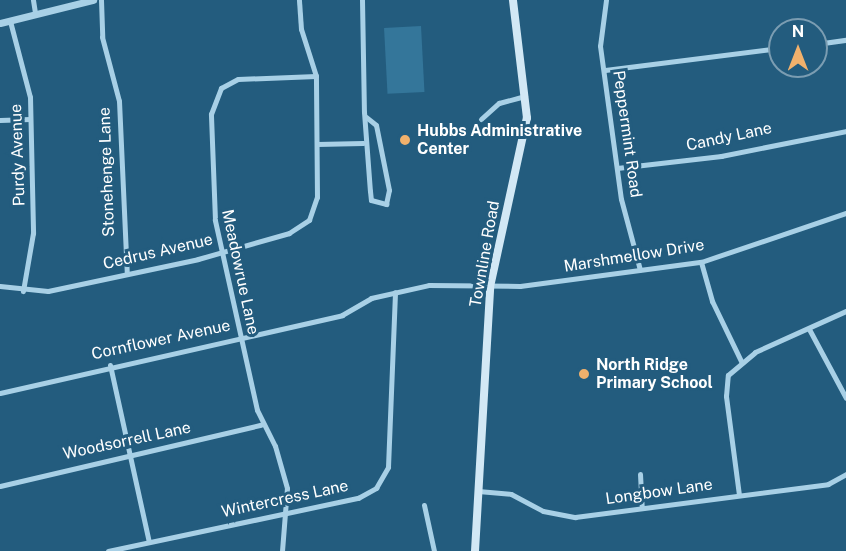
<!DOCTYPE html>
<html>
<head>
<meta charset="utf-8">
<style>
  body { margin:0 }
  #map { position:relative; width:846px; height:551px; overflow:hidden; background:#235c7e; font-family:"Public Sans",sans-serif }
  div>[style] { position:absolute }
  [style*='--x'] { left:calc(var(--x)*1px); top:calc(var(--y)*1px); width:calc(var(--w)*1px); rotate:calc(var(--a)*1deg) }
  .green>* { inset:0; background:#34769a; transform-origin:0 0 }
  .minor>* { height:5px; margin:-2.5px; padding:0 2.5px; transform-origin:2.5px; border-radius:2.5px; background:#a8d0e6 }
  .tertiary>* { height:7px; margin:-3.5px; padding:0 3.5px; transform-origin:3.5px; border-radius:3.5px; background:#a8d0e6 }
  .secondary>* { height:8px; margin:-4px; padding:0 4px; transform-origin:4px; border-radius:4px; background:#d2e8f5 }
  .dots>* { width:16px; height:16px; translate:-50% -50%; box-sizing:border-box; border:3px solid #235c7e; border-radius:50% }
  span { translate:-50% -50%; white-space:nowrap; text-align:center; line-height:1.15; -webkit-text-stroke:6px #235c7e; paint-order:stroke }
  .poi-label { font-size:16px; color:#fff; font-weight:700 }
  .left { translate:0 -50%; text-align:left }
  .street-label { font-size:16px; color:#fff }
  .north { position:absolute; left:768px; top:18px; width:60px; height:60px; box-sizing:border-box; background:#235c7e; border:2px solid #7b9db2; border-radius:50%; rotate:0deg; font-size:16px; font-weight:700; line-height:24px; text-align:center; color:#fff }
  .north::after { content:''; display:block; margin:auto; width:21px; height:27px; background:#f1b16c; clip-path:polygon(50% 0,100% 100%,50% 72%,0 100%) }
</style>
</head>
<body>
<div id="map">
  <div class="green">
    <i style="left:421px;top:26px;width:66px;height:37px;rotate:87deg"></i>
  </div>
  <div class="minor">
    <i style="--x:33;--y:0;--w:13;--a:81"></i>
    <i style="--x:101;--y:0;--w:37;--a:88"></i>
    <i style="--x:102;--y:37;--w:66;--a:75.1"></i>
    <i style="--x:119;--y:101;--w:173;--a:87.4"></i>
    <i style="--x:362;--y:0;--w:112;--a:89"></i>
    <i style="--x:364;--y:112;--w:79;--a:85.7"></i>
    <i style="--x:370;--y:191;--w:9;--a:84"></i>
    <i style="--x:371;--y:200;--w:16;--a:15"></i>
    <i style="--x:386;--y:204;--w:14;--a:-78"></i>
    <i style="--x:389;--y:190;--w:66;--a:-101.3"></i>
    <i style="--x:376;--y:125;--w:13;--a:-141"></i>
    <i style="--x:606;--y:0;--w:46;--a:97.4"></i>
    <i style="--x:600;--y:46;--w:154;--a:82.2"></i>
    <i style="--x:621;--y:199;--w:73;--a:75"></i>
    <i style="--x:10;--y:21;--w:79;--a:75.3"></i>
    <i style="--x:30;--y:97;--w:136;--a:88.7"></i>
    <i style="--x:33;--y:233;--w:59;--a:99.8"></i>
    <i style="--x:816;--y:44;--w:30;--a:-8"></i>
    <i style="--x:605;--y:70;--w:176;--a:-7.2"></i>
    <i style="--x:481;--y:119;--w:24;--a:-42"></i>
    <i style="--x:499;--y:103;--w:27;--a:-15"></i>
    <i style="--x:0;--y:120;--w:30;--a:-2"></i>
    <i style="--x:317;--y:144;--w:46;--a:-1.2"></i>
    <i style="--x:617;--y:168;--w:105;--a:-6.6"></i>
    <i style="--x:721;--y:156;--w:127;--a:-11.3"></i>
    <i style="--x:701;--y:262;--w:41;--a:74.2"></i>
    <i style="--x:712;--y:301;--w:67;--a:64.2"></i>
    <i style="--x:0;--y:286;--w:48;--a:5.9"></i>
    <i style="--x:48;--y:291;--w:153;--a:-12"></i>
    <i style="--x:198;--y:259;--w:95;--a:-15.9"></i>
    <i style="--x:289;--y:233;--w:24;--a:-33"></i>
    <i style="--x:309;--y:220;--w:24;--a:-71"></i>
    <i style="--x:317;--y:197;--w:121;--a:-90.5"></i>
    <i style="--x:316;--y:76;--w:49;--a:-107.7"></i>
    <i style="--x:301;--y:29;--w:29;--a:-94"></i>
    <i style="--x:809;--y:329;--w:78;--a:61.8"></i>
    <i style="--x:110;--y:365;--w:181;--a:77.6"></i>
    <i style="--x:0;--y:393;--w:351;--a:-12.8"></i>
    <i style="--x:342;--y:315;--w:34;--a:-30"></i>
    <i style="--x:371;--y:298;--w:59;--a:-12.6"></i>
    <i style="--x:429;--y:285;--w:91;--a:0.6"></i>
    <i style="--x:520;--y:286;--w:183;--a:-7.6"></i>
    <i style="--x:701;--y:262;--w:153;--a:-18.7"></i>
    <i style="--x:640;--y:474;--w:34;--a:87"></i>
    <i style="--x:0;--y:486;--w:268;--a:-13.2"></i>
    <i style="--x:478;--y:491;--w:33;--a:5"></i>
    <i style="--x:511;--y:494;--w:36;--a:28"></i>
    <i style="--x:543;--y:511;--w:33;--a:11"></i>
    <i style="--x:575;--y:517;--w:255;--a:-7.4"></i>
    <i style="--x:828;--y:484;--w:21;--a:-29"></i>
    <i style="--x:739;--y:495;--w:100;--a:-97.5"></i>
    <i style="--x:726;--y:396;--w:21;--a:-85"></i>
    <i style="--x:728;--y:375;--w:35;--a:-40"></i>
    <i style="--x:755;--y:352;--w:100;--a:-24.3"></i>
    <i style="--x:424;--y:505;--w:47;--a:77.7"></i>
    <i style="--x:108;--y:551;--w:256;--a:-12"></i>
    <i style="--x:358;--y:498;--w:21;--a:-29"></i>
    <i style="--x:376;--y:488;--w:24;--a:-60"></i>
    <i style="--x:388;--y:467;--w:175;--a:-87.7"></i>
    <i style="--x:282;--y:551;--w:63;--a:-85.5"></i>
    <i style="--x:287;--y:488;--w:44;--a:-105.9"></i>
    <i style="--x:275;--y:446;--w:40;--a:-116.6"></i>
    <i style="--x:257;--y:410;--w:195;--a:-102.5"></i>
    <i style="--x:215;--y:220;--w:106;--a:-92.2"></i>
    <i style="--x:211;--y:114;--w:28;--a:-69"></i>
    <i style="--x:221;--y:88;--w:19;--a:-28"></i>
    <i style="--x:238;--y:79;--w:78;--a:-2.2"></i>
  </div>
  <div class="tertiary">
    <i style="--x:0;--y:23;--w:96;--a:-13.9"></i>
  </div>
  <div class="secondary">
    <i style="--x:475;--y:551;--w:264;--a:-86.7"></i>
    <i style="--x:490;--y:287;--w:173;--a:-77.7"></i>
    <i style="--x:527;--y:118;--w:119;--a:-96.8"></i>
  </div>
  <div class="dots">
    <i style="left:405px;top:140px;background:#f1b16c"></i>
    <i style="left:584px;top:374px;background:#f1b16c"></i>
  </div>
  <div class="poi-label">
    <span class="left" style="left:417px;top:140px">Hubbs Administrative<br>Center</span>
    <span class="left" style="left:596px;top:374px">North Ridge<br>Primary School</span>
  </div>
  <div class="street-label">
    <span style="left:627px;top:134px;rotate:82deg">Peppermint Road</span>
    <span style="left:729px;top:137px;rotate:-12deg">Candy Lane</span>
    <span style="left:18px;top:155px;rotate:-92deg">Purdy Avenue</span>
    <span style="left:107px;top:172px;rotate:-92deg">Stonehenge Lane</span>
    <span style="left:158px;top:252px;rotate:-13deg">Cedrus Avenue</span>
    <span style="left:485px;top:254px;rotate:-80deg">Townline Road</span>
    <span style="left:634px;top:256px;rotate:-9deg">Marshmellow Drive</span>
    <span style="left:240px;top:272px;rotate:78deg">Meadowrue Lane</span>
    <span style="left:161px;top:340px;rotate:-12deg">Cornflower Avenue</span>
    <span style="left:127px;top:441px;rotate:-12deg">Woodsorrell Lane</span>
    <span style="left:659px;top:492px;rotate:-8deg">Longbow Lane</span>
    <span style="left:285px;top:499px;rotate:-12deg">Wintercress Lane</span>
  </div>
  <div class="north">N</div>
</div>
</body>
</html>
